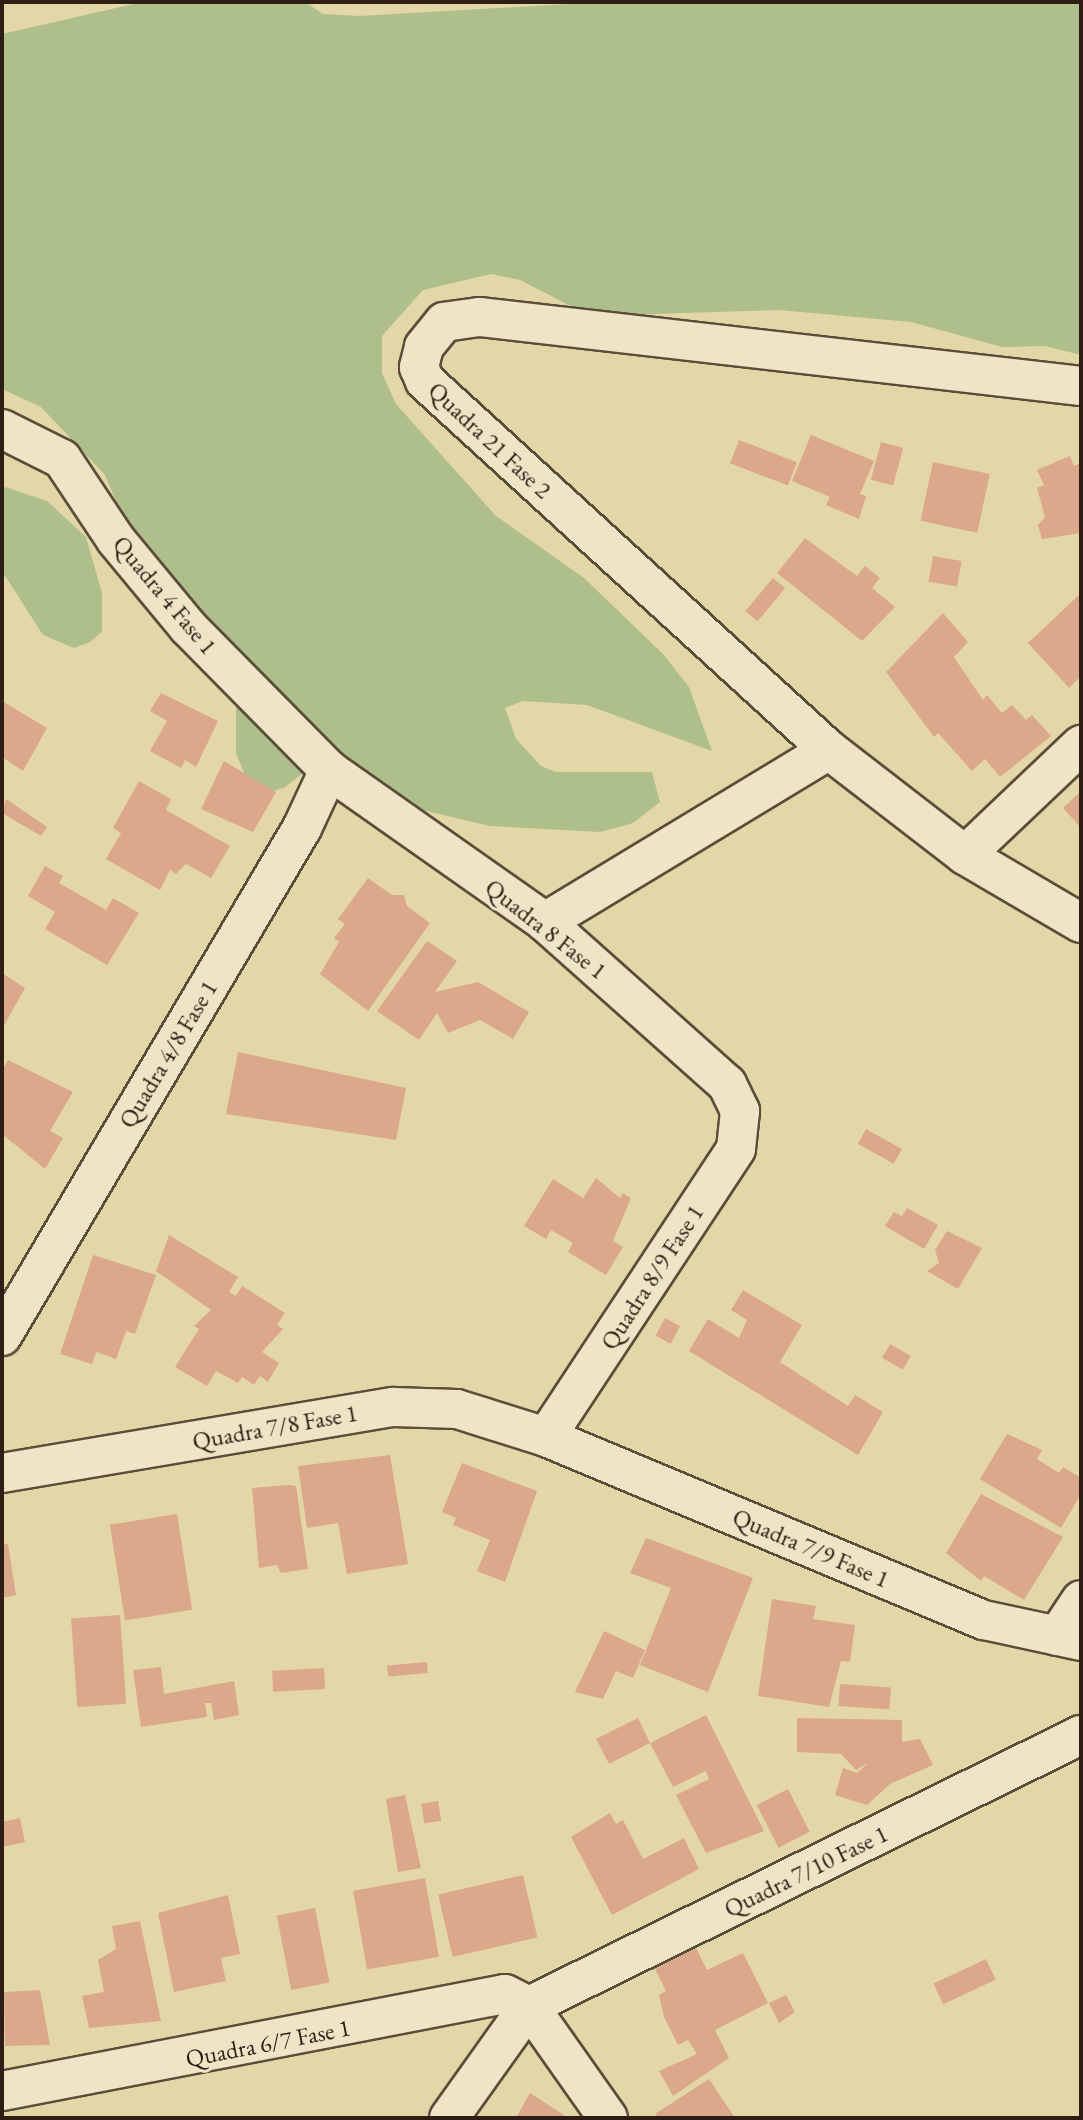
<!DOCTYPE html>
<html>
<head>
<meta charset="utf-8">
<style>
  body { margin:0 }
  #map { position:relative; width:1083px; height:2120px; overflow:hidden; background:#e4d7a7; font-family:"EB Garamond",serif }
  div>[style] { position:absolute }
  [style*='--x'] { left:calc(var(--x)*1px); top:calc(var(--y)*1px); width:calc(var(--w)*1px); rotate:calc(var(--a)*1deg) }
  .green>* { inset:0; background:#aebf8c }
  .building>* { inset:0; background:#dba88c; transform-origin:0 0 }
  .roads { filter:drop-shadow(2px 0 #5c4c3a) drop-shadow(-2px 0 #5c4c3a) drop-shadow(0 2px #5c4c3a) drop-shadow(0 -2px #5c4c3a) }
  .minor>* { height:38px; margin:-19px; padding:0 19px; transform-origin:19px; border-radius:19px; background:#ede5c6 }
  span { translate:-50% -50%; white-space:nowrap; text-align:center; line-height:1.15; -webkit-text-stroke:6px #ede5c6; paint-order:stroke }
  .street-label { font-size:24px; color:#2e1e15 }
  .frame { position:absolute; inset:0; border:4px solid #2e1e15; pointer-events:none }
</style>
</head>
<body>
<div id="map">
  <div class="green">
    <i style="clip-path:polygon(142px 2px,305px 2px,323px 14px,360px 16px,603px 2px,1081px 2px,1081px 355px,1045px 346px,1002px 347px,911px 322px,779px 310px,590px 316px,520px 280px,491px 274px,423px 290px,382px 336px,382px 373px,396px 404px,496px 516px,584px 578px,663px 654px,689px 687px,712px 751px,587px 705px,523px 701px,505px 708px,516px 739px,541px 766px,556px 772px,652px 772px,660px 802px,633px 823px,600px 832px,490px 826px,362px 796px,327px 754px,285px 787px,268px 793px,250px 787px,236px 753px,236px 696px,142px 564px,105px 475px,41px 407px,2px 389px,2px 34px)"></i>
    <i style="clip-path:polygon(2px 486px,47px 501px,86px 537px,102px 593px,102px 632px,90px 642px,74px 648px,43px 635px,2px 571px)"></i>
  </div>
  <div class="building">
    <i style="clip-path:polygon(811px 435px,874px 461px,860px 494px,866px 496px,859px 519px,826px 505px,830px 497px,792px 481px)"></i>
    <i style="left:739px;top:440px;width:62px;height:25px;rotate:21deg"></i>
    <i style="left:881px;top:442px;width:23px;height:39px;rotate:15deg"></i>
    <i style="clip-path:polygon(1070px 456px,1074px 466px,1081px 463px,1081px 533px,1042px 539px,1038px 525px,1045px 517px,1037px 488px,1044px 485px,1037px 470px)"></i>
    <i style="left:933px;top:462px;width:58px;height:60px;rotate:12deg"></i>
    <i style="clip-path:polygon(805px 538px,857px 576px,865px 566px,880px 578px,872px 588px,895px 607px,862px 641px,777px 573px)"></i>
    <i style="left:933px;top:556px;width:29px;height:26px;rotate:10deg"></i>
    <i style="left:773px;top:578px;width:16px;height:43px;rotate:40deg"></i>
    <i style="clip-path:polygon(1081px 593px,1081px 676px,1069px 688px,1028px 643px)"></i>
    <i style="clip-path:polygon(943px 613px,968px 642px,954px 657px,983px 700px,987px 695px,1002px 713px,1012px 705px,1026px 720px,1032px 715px,1051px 736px,1000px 777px,985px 759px,972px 771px,938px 733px,934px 737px,886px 672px)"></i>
    <i style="clip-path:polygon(161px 693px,218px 721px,196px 767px,185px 760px,181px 768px,150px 751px,167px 721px,150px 711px)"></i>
    <i style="clip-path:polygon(2px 701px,47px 728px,23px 771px,2px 757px)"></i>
    <i style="clip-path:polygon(224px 761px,276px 792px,253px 832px,201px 809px)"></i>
    <i style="clip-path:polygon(139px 781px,171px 799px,166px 810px,230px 846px,211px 878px,186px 864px,176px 874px,170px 870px,160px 890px,106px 859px,121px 833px,113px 828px)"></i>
    <i style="clip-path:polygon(1081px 791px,1081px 828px,1063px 808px)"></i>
    <i style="clip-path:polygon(6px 799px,47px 827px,41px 836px,2px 813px)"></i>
    <i style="clip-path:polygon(45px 866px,63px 876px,59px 883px,106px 910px,113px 898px,139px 913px,107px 965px,45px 929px,55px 912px,28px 896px)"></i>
    <i style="clip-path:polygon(368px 878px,392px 895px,404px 895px,407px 906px,430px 923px,368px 1011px,320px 974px,339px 942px,334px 938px,345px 924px,338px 919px)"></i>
    <i style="clip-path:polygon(427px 941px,457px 961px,435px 992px,478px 982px,529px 1012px,513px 1039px,480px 1020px,448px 1033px,437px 1013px,419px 1040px,377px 1011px)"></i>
    <i style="clip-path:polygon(2px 973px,25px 988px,2px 1029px)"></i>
    <i style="clip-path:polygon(238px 1052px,406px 1088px,396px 1140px,226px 1114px)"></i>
    <i style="clip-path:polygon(8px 1060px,73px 1092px,50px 1131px,63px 1138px,45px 1169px,2px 1134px,2px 1071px)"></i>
    <i style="left:866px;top:1129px;width:41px;height:17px;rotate:29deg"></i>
    <i style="clip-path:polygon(596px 1178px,620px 1198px,623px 1193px,631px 1198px,613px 1241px,623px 1247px,606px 1275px,568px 1252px,573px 1243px,551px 1230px,546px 1239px,524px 1226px,553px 1179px,583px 1198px)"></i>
    <i style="clip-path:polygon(907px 1208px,938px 1225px,924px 1249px,885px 1226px,894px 1212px,902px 1216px)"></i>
    <i style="clip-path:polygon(947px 1231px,982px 1248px,958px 1289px,927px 1271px,939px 1263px,935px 1250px)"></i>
    <i style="clip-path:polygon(169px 1235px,238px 1277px,229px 1292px,236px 1296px,242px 1286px,285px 1313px,277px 1325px,283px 1329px,262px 1352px,279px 1363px,268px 1382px,260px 1376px,254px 1385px,242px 1377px,238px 1383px,216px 1371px,207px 1386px,175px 1367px,199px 1329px,194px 1326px,211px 1310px,156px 1271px)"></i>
    <i style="clip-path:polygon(93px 1255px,156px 1275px,135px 1334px,126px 1331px,116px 1359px,96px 1352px,92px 1364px,60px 1354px)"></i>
    <i style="clip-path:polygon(743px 1290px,802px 1325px,780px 1362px,848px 1406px,855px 1395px,883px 1412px,858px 1455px,689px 1351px,708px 1319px,739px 1338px,747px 1320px,731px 1310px)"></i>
    <i style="left:665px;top:1318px;width:17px;height:20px;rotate:28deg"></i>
    <i style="left:890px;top:1344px;width:24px;height:16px;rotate:30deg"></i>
    <i style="clip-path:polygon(1007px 1434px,1042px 1450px,1037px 1459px,1059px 1473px,1063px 1467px,1081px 1478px,1081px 1494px,1061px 1528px,980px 1479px)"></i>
    <i style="clip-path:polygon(390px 1455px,408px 1564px,347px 1574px,338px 1523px,307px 1528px,298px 1466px)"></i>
    <i style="clip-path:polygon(462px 1463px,537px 1491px,505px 1582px,477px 1571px,490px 1540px,453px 1525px,456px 1518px,442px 1512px)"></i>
    <i style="clip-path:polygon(289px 1485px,296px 1486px,308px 1569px,281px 1573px,277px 1565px,259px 1568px,252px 1488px)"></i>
    <i style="clip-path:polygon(981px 1494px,1063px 1537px,1024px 1600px,984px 1576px,981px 1581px,946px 1553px)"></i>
    <i style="left:177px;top:1514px;width:97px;height:68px;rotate:81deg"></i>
    <i style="clip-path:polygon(646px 1538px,753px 1578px,708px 1692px,640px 1665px,671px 1588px,630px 1573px)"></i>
    <i style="clip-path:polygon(8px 1544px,16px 1595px,2px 1598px,2px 1545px)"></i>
    <i style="clip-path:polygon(772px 1599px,816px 1606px,813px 1619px,855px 1625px,850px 1662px,841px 1661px,829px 1707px,758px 1696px)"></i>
    <i style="left:120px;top:1615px;width:89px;height:49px;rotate:86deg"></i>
    <i style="clip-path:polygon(604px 1631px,645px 1650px,633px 1678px,616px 1671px,603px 1699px,575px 1692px)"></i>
    <i style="left:427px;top:1662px;width:11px;height:40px;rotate:85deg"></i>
    <i style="clip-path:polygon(161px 1667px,164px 1694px,234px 1681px,239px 1715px,214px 1720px,211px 1703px,205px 1703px,207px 1717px,141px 1727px,133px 1670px)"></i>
    <i style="left:324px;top:1668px;width:21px;height:52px;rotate:87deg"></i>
    <i style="left:840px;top:1684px;width:51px;height:22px;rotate:4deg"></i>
    <i style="clip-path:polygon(706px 1715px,764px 1831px,706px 1853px,676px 1795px,709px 1779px,706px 1771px,673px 1787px,650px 1743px,609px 1764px,596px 1739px,638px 1718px,650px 1743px)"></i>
    <i style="clip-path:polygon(797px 1718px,902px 1720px,902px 1742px,920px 1739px,933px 1765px,890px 1784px,867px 1805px,835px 1795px,843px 1768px,857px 1773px,868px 1763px,856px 1770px,841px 1754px,797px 1752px)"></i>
    <i style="left:788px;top:1789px;width:48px;height:35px;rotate:63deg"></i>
    <i style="clip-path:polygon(405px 1795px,421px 1868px,398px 1872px,386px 1799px)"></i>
    <i style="left:438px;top:1801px;width:20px;height:17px;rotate:81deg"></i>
    <i style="clip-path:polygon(610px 1813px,616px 1824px,623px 1820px,643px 1859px,684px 1838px,699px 1869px,612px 1915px,571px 1837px)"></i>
    <i style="clip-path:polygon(20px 1818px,25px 1842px,2px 1847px,2px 1822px)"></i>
    <i style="left:523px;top:1875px;width:64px;height:87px;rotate:77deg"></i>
    <i style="left:425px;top:1878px;width:80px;height:73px;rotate:80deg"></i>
    <i style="clip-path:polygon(228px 1895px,240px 1954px,221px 1958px,226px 1981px,174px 1992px,158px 1913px)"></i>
    <i style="left:315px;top:1908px;width:76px;height:39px;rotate:79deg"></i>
    <i style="clip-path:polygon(140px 1921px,161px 2021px,89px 2028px,82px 1996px,104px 1992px,98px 1960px,116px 1949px,112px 1926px)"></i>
    <i style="clip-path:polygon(696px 1948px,707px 1970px,743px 1953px,768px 2003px,715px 2030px,729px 2058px,673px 2096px,659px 2071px,697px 2054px,688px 2040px,678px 2045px,664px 2017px,659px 1995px,666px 1991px,655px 1969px)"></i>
    <i style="left:986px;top:1959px;width:23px;height:58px;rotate:65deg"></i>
    <i style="clip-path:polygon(40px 1990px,50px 2045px,5px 2046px,4px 1992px)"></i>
    <i style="clip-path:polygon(786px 1995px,795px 2012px,779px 2023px,769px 2003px)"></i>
    <i style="clip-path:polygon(709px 2079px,735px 2118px,658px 2118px,655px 2114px)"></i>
    <i style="clip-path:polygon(530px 2093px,564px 2115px,562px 2118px,516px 2118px)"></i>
  </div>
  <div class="roads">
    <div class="minor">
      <i style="--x:1081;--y:386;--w:606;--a:-173.46"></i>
      <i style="--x:479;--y:317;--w:35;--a:172"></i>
      <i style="--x:444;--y:322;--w:32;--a:129"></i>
      <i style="--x:424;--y:347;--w:21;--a:104"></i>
      <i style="--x:419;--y:367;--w:15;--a:67"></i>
      <i style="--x:425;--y:381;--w:547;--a:42.41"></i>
      <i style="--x:829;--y:750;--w:172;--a:37.7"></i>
      <i style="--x:965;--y:855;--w:134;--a:30.4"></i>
      <i style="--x:2;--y:429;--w:67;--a:26.6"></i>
      <i style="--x:62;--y:459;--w:97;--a:56.3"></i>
      <i style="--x:116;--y:540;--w:113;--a:50.4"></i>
      <i style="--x:188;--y:627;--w:201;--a:45.4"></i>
      <i style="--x:329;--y:770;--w:264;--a:35.1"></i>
      <i style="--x:545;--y:922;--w:244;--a:41.7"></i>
      <i style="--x:727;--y:1084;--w:30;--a:64"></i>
      <i style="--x:740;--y:1111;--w:38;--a:96"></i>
      <i style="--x:736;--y:1149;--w:345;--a:123.4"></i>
      <i style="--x:965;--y:855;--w:160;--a:-43.5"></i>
      <i style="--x:545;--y:922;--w:332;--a:-31.2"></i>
      <i style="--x:2;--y:1336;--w:590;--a:-59.44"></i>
      <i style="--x:302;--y:828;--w:64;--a:-65"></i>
      <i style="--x:2;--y:1473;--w:397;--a:-9.6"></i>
      <i style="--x:393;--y:1407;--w:64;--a:1.8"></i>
      <i style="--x:457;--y:1409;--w:93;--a:17.5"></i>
      <i style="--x:546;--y:1437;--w:475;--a:22.7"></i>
      <i style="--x:984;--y:1620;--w:99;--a:12.2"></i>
      <i style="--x:1057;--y:1636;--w:43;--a:-56.3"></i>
      <i style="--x:2;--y:2091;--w:512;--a:-10.92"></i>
      <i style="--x:505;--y:1994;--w:27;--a:27"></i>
      <i style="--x:529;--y:2006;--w:137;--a:54.8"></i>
      <i style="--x:449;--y:2118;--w:138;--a:-54.5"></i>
      <i style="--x:529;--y:2006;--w:615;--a:-26.15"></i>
    </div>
  </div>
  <div class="street-label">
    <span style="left:490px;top:440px;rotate:43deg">Quadra 21 Fase 2</span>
    <span style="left:165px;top:595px;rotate:50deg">Quadra 4 Fase 1</span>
    <span style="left:546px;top:929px;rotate:38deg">Quadra 8 Fase 1</span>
    <span style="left:168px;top:1054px;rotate:-59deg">Quadra 4/8 Fase 1</span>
    <span style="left:652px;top:1277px;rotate:-57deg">Quadra 8/9 Fase 1</span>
    <span style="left:275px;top:1427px;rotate:-10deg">Quadra 7/8 Fase 1</span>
    <span style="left:811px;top:1548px;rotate:23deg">Quadra 7/9 Fase 1</span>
    <span style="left:806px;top:1871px;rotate:-26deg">Quadra 7/10 Fase 1</span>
    <span style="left:268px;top:2043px;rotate:-11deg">Quadra 6/7 Fase 1</span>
  </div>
  <div class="frame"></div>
</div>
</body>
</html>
